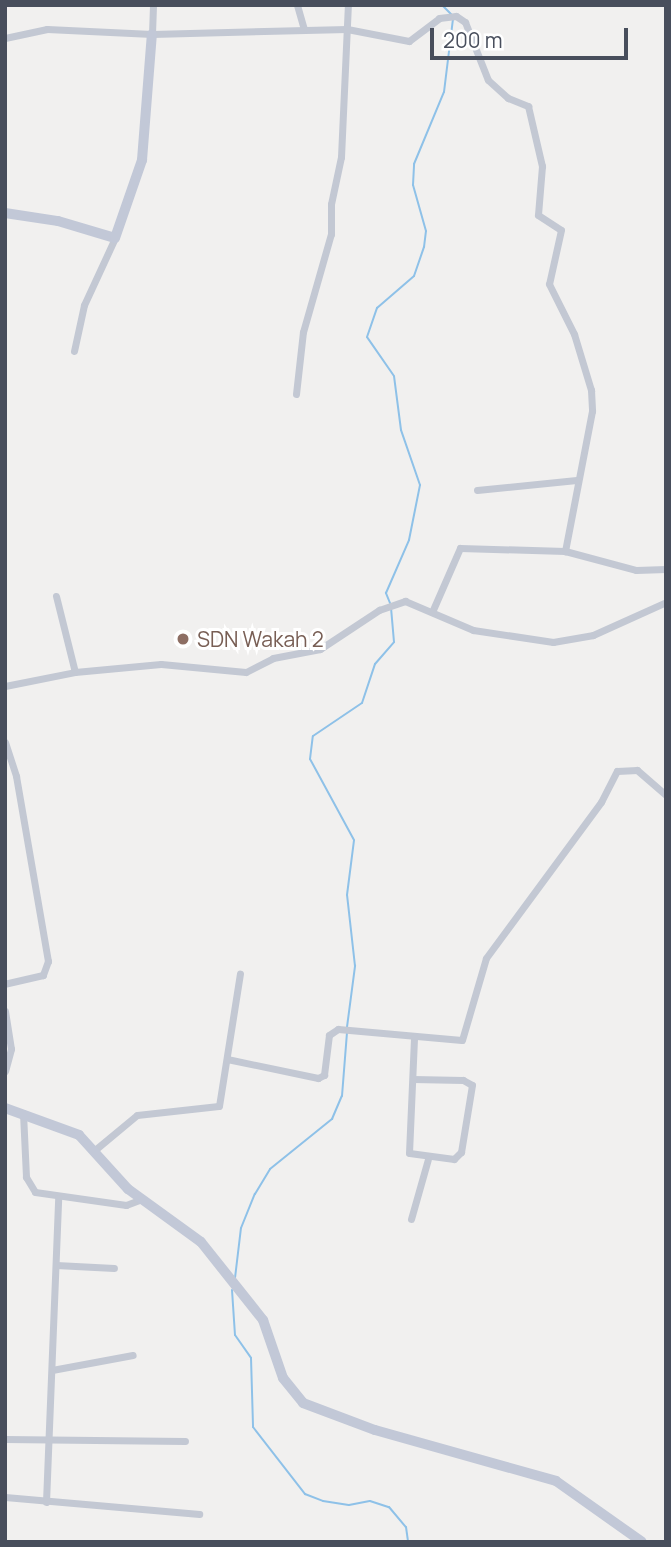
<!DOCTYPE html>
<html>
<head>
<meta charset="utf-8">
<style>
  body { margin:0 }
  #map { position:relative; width:671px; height:1547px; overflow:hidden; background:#f1f0ef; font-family:Manrope,sans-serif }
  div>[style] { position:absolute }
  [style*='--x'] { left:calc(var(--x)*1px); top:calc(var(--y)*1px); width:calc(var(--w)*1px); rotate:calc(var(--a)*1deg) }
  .stream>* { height:2px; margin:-1px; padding:0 1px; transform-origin:1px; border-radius:1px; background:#8ec1e8 }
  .street>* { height:7px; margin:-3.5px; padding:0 3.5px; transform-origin:3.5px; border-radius:3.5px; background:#c3c8d3 }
  .secondary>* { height:10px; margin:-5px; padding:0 5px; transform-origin:5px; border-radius:5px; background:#c2c8d7 }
  .dots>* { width:19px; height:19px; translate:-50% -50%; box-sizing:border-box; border:4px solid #fff; border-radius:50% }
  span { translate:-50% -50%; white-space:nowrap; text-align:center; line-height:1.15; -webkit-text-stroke:6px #fff; paint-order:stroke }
  .education-label { font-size:21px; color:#785e54 }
  .left { translate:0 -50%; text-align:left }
  .frame { position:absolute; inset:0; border:7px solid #484e5c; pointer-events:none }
  .scale { position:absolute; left:430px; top:28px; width:198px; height:32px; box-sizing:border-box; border:4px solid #484e5c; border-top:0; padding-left:9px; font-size:21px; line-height:24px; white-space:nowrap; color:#484e5c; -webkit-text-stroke:5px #fff; paint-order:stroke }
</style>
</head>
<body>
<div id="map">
  <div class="stream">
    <i style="--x:442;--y:5;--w:13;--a:45"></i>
    <i style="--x:390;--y:603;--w:11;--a:-112"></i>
    <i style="--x:386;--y:593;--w:58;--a:-66.5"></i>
    <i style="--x:409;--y:540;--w:56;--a:-78.7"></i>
    <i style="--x:420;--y:485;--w:58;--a:-109.1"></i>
    <i style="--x:401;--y:430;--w:54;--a:-97.4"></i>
    <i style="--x:394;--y:376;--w:47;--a:-124.7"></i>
    <i style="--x:367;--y:337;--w:31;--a:-71"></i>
    <i style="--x:377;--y:308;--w:49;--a:-40.9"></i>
    <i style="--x:414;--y:276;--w:31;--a:-71"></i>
    <i style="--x:424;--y:247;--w:16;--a:-83"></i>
    <i style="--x:426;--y:231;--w:48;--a:-105.8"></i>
    <i style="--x:413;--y:185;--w:21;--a:-87"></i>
    <i style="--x:414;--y:164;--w:78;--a:-67.4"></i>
    <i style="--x:444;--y:92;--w:74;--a:-83"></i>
    <i style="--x:347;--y:1027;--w:62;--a:-82.5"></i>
    <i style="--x:355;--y:966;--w:71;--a:-96.4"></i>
    <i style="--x:347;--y:895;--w:55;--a:-82.7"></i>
    <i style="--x:354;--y:840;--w:92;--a:-118.5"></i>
    <i style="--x:310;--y:759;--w:23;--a:-83"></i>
    <i style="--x:313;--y:736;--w:59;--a:-34"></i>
    <i style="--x:362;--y:703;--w:41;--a:-71.6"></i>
    <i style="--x:375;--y:664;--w:29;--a:-49"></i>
    <i style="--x:394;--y:642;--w:33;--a:-95"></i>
    <i style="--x:235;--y:1278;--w:50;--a:-83.2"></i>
    <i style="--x:241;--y:1228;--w:37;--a:-68"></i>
    <i style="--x:255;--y:1194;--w:29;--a:-59"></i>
    <i style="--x:270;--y:1169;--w:80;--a:-38.9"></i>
    <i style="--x:332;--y:1119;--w:25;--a:-67"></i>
    <i style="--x:342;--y:1096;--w:64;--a:-85.5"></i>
    <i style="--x:232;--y:1290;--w:45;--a:86.2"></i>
    <i style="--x:235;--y:1335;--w:28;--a:55"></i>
    <i style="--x:251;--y:1358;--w:69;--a:88.3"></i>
    <i style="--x:253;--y:1427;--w:85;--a:52.2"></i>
    <i style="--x:305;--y:1494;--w:19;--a:21"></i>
    <i style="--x:323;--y:1501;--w:26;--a:9"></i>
    <i style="--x:349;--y:1505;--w:21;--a:-11"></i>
    <i style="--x:370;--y:1501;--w:20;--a:18"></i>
    <i style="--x:389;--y:1507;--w:26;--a:50"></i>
    <i style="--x:406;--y:1527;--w:15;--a:82"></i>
  </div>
  <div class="street">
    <i style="--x:297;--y:5;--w:26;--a:74"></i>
    <i style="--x:152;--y:34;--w:29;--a:-88"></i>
    <i style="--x:5;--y:38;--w:43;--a:-12.1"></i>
    <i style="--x:47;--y:29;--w:105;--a:2.7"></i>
    <i style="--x:152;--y:34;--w:195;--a:-1.5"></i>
    <i style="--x:347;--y:29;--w:63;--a:11"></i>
    <i style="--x:409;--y:41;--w:38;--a:-37"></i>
    <i style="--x:439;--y:18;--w:17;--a:-7"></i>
    <i style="--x:456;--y:16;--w:11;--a:34"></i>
    <i style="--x:465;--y:22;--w:62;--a:68.4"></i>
    <i style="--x:488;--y:80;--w:27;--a:42"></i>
    <i style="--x:508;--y:98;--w:22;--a:22"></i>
    <i style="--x:528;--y:106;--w:62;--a:76.9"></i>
    <i style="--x:542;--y:166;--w:49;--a:94.7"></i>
    <i style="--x:538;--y:215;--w:27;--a:33"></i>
    <i style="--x:561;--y:230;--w:55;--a:102.5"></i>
    <i style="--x:549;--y:284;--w:56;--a:63.4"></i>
    <i style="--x:574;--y:334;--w:59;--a:73.1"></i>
    <i style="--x:591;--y:390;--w:21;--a:87"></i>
    <i style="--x:592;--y:411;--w:143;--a:100.9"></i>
    <i style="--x:74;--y:351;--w:47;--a:-77.7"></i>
    <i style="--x:84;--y:305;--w:74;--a:-65.2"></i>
    <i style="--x:296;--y:394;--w:62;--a:-83.6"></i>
    <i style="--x:303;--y:332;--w:102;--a:-74.1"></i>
    <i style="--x:331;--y:234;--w:30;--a:-90"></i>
    <i style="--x:331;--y:204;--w:48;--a:-78"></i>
    <i style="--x:341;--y:157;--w:152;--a:-87.4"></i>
    <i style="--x:477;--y:490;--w:100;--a:-5.8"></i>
    <i style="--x:56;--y:596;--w:78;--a:76"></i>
    <i style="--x:432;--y:612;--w:70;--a:-66.4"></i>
    <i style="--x:460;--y:548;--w:105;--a:1.6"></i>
    <i style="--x:565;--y:551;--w:73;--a:15"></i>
    <i style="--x:636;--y:570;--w:30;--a:-2"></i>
    <i style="--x:5;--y:686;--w:71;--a:-11.3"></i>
    <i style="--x:75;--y:672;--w:86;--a:-5.3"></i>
    <i style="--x:161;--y:664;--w:85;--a:5.4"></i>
    <i style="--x:246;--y:672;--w:30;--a:-27"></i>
    <i style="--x:273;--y:658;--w:48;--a:-10.8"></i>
    <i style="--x:320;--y:649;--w:71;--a:-33.5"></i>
    <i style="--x:379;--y:610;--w:28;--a:-19"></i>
    <i style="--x:405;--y:601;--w:74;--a:23.1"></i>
    <i style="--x:473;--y:630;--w:81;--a:8.5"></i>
    <i style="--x:553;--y:642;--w:41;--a:-9.9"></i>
    <i style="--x:593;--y:635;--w:80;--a:-24.3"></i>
    <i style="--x:5;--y:742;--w:36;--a:72"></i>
    <i style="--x:16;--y:776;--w:188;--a:80.2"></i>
    <i style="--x:48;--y:961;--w:15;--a:110"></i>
    <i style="--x:43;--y:975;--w:39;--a:167"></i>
    <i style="--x:5;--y:1011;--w:38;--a:81"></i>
    <i style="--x:11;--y:1049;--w:23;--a:105"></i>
    <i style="--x:227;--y:1059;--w:93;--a:11.8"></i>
    <i style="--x:318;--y:1078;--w:7;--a:-27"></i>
    <i style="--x:324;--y:1075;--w:40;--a:-82.9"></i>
    <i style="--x:329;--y:1035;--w:11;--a:-34"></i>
    <i style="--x:338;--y:1029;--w:124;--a:5.1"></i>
    <i style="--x:462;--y:1040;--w:85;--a:-73.7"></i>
    <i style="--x:486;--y:958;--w:194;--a:-53.6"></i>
    <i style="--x:601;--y:802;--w:35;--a:-63"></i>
    <i style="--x:617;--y:771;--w:20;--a:-3"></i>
    <i style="--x:637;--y:770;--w:38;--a:41"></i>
    <i style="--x:413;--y:1079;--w:50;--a:1.1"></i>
    <i style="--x:463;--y:1080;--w:10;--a:29"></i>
    <i style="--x:472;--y:1085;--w:68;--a:99.3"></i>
    <i style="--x:461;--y:1152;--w:10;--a:135"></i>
    <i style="--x:454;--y:1159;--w:45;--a:-172.4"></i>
    <i style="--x:409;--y:1153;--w:116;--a:-87.5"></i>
    <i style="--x:23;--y:1113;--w:64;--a:87.3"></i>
    <i style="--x:26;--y:1177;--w:17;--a:59"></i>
    <i style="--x:35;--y:1192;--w:92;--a:8.1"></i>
    <i style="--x:126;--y:1205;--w:17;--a:-21"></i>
    <i style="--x:96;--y:1149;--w:53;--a:-39.7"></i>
    <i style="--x:137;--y:1115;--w:82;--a:-6.3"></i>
    <i style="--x:219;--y:1106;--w:134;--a:-81"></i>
    <i style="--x:411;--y:1219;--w:62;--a:-74.2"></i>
    <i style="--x:56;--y:1265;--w:58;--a:3"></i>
    <i style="--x:52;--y:1370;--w:82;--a:-10.5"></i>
    <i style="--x:5;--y:1439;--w:180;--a:0.6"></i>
    <i style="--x:5;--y:1497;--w:195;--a:5"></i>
    <i style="--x:46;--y:1502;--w:304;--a:-87.7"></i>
  </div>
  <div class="secondary">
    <i style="--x:5;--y:213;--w:54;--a:8.6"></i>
    <i style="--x:58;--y:221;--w:59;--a:16.6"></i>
    <i style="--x:115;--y:238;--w:83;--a:-70.9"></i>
    <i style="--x:142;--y:160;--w:126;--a:-85.5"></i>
    <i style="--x:5;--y:1108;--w:79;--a:20"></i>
    <i style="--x:79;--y:1135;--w:73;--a:47.8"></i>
    <i style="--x:128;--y:1189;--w:90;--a:36"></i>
    <i style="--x:201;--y:1242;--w:100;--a:51.5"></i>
    <i style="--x:263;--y:1320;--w:61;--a:71"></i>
    <i style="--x:283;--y:1378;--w:32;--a:51"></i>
    <i style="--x:303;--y:1403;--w:77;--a:20.6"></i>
    <i style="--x:375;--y:1430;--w:188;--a:15.7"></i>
    <i style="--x:556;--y:1481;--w:105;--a:35.3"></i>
  </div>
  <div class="dots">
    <i style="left:183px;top:639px;background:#8d6e63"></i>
  </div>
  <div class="education-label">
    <span class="left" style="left:197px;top:639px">SDN Wakah 2</span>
  </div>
  <div class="frame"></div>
  <div class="scale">200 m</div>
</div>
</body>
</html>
